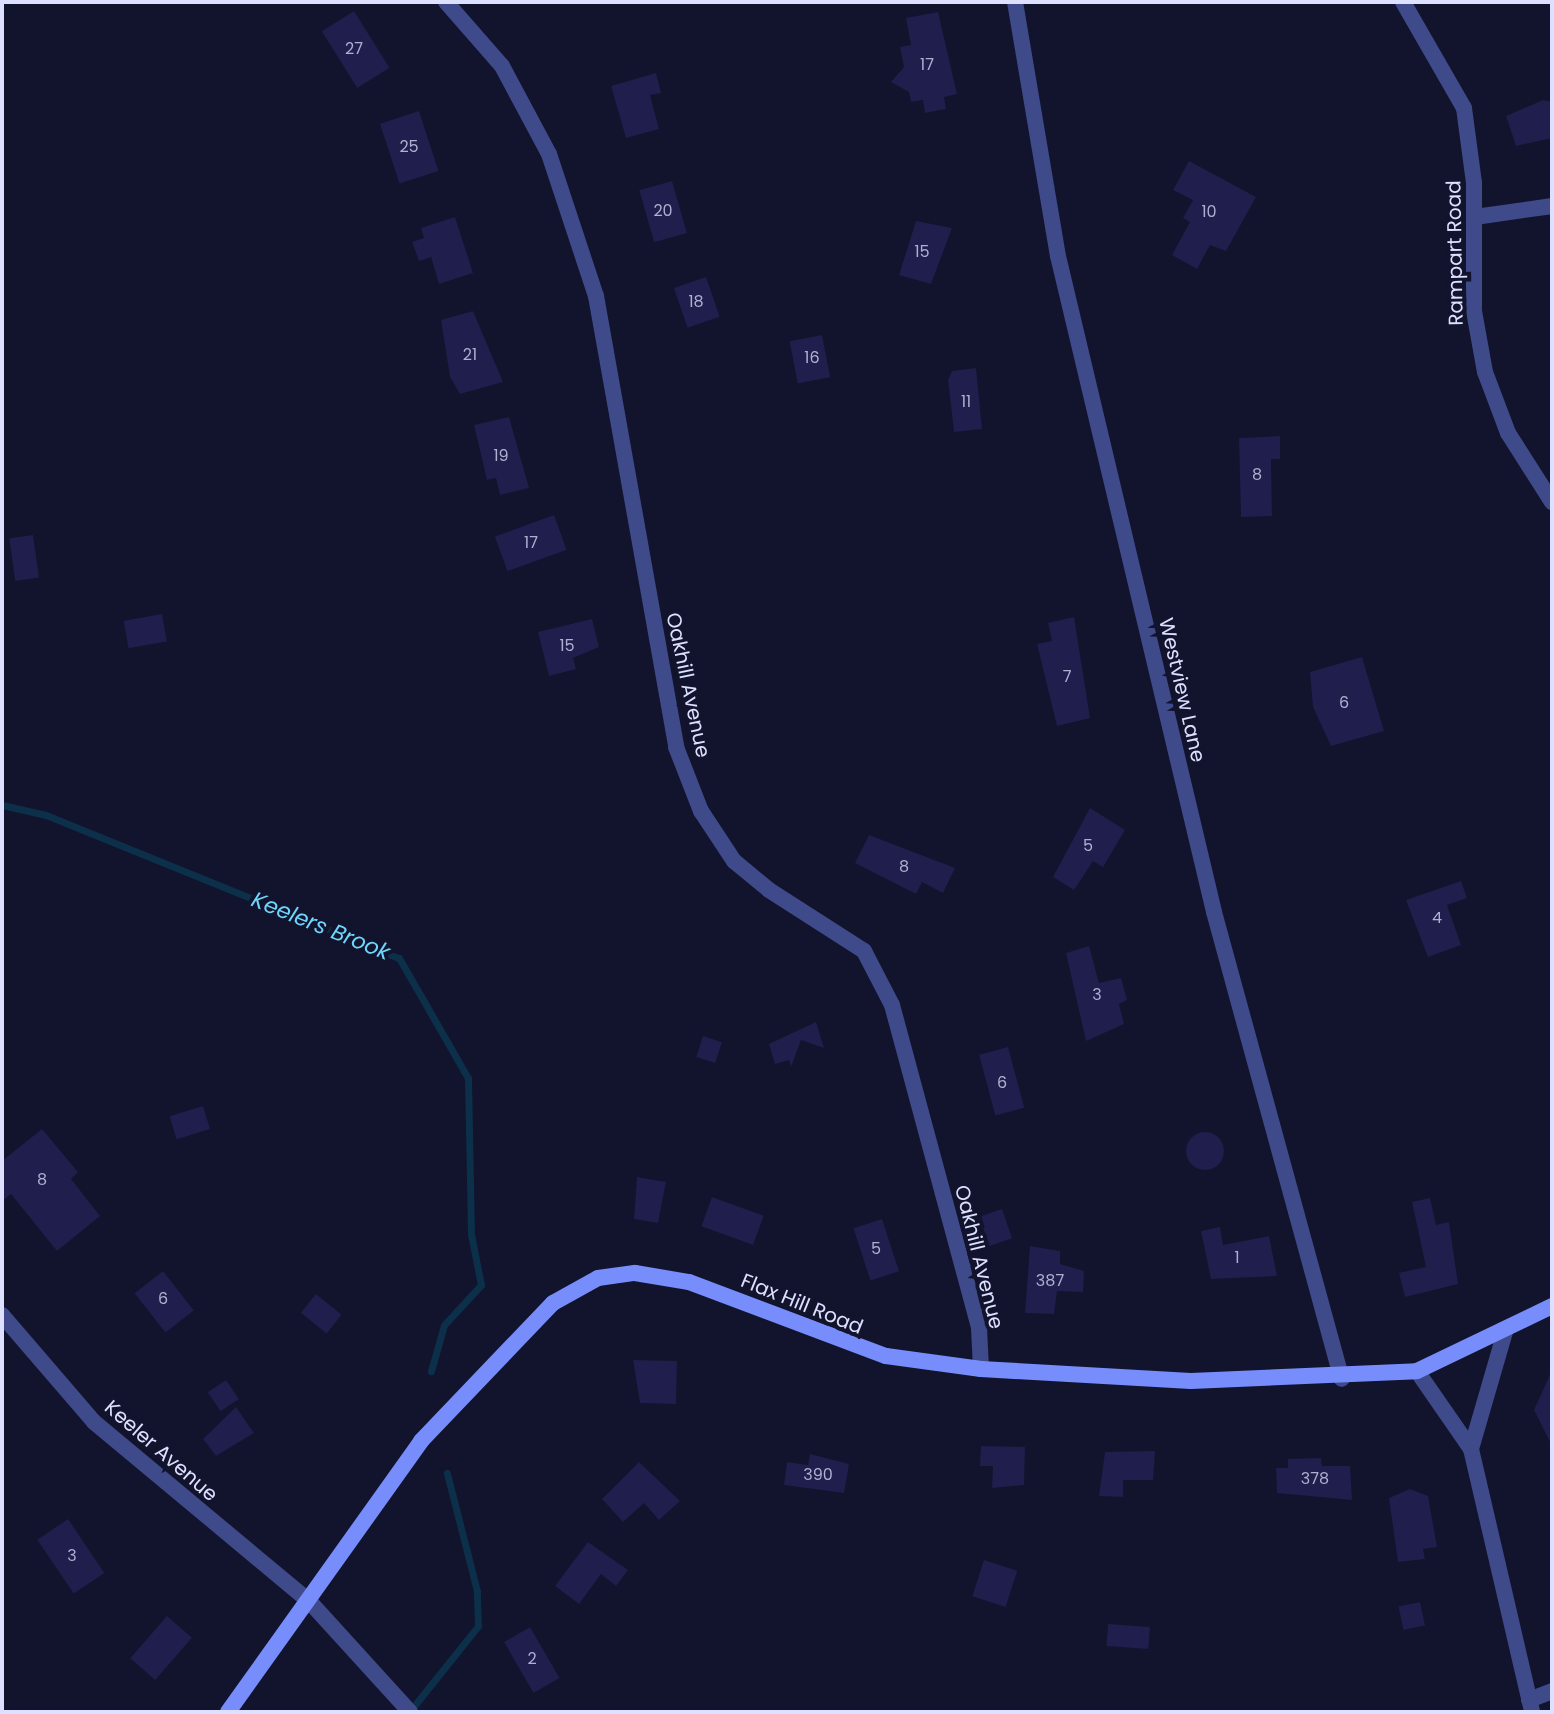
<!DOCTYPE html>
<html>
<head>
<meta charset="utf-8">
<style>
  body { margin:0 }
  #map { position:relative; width:1554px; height:1714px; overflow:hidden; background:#12132c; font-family:Poppins,sans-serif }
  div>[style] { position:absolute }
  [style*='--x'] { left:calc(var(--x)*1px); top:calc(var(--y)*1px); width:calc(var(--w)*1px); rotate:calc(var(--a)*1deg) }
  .stream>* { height:7px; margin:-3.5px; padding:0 3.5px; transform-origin:3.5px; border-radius:3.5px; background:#0c2f4a }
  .building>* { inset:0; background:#1f1e4c; transform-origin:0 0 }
  .round { border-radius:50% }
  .minor>* { height:16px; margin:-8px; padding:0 8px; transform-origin:8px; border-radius:8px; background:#3e4a89 }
  .tertiary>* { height:16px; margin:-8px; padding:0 8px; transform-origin:8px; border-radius:8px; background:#3e4a89 }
  .secondary>* { height:16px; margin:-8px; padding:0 8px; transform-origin:8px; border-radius:8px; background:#778dfc }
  span { translate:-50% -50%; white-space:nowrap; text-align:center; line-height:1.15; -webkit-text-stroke:8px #12132c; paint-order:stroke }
  .number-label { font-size:16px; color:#aeb0d2 }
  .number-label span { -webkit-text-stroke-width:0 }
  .street-label { font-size:20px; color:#dde0fe }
  .water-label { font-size:22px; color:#6ed6fc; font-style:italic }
  .frame { position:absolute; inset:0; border:4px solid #dde0fe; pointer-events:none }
</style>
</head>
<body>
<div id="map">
  <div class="stream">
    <i style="--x:2;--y:805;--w:45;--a:12.8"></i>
    <i style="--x:46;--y:815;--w:381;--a:22.1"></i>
    <i style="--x:399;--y:958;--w:138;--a:60.1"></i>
    <i style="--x:468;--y:1078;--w:156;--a:88.9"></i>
    <i style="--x:471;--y:1234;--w:52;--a:78.9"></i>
    <i style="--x:481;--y:1285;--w:54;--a:132.8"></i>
    <i style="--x:444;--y:1325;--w:48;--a:105.8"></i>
    <i style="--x:410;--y:1711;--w:109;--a:-51.3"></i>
    <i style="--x:478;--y:1626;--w:35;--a:-92"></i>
    <i style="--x:477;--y:1591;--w:122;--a:-104.3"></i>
  </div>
  <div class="building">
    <i style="left:354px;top:11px;width:67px;height:38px;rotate:58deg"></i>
    <i style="clip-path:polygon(938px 12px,957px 94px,944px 97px,946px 109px,925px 113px,923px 100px,911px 102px,909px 92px,891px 82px,904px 67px,900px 47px,911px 45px,906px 18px)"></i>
    <i style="clip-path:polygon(656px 73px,661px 93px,650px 95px,659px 129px,626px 138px,611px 86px)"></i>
    <i style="clip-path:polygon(1543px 100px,1552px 102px,1552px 138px,1516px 146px,1506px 116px)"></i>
    <i style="left:419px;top:111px;width:63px;height:41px;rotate:72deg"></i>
    <i style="clip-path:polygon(1189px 161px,1256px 197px,1226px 251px,1210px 245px,1197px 269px,1172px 255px,1190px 222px,1183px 218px,1193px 200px,1173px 190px)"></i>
    <i style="left:672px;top:181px;width:54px;height:34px;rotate:74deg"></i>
    <i style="clip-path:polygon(455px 217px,473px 273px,439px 284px,431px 257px,419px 261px,412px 242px,424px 238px,421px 228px)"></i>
    <i style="clip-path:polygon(916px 221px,952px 228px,931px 284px,899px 275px)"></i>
    <i style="left:706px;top:277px;width:42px;height:34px;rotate:71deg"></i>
    <i style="clip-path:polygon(473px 311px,503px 382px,460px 394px,450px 377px,441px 320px)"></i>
    <i style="left:822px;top:335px;width:43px;height:33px;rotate:79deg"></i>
    <i style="clip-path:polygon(976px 368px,982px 429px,954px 432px,948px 380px,952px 371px)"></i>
    <i style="clip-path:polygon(509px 417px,529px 488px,500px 495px,496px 478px,487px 480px,474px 425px)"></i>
    <i style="clip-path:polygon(1280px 436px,1280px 459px,1271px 459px,1272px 516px,1241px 517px,1239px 438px)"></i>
    <i style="left:554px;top:515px;width:37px;height:63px;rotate:70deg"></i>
    <i style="left:33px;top:535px;width:43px;height:24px;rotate:82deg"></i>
    <i style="left:162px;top:614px;width:28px;height:39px;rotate:80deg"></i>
    <i style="clip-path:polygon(1074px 617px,1090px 718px,1057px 726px,1037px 644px,1052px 641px,1048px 623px)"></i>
    <i style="clip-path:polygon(592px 619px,599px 647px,573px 658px,576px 669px,549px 676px,538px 632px)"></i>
    <i style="clip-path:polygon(1362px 657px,1384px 731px,1331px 746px,1313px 707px,1310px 672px)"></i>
    <i style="clip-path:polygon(1090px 808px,1125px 830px,1103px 867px,1093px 861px,1074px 890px,1053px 877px)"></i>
    <i style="clip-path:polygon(869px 835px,955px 868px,943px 893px,922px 882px,916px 894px,855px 863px)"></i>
    <i style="clip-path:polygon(1461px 881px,1467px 898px,1447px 905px,1461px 945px,1428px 957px,1406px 900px)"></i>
    <i style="clip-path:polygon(1089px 946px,1099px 983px,1121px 978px,1127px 1000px,1119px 1004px,1124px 1024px,1086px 1041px,1066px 953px)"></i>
    <i style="clip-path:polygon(816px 1022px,824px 1048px,801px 1040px,791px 1067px,789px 1060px,775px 1064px,769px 1044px)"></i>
    <i style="left:703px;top:1036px;width:20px;height:22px;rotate:18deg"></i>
    <i style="left:1008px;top:1047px;width:63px;height:30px;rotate:75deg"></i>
    <i style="left:203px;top:1106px;width:24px;height:35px;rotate:73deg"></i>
    <i style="clip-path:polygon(42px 1129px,78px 1172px,71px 1179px,100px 1216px,57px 1251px,11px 1194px,2px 1201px,2px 1161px)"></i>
    <i class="round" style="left:1186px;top:1132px;width:38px;height:38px"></i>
    <i style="clip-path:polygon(637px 1177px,666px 1182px,658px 1223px,634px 1219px)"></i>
    <i style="left:712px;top:1197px;width:55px;height:31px;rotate:20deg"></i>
    <i style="clip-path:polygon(1430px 1198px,1436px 1225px,1449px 1222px,1458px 1284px,1405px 1297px,1399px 1273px,1426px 1267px,1412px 1202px)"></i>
    <i style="left:1002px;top:1209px;width:31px;height:24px;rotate:71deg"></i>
    <i style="left:882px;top:1219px;width:55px;height:30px;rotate:72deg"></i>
    <i style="clip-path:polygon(1220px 1227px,1223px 1245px,1269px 1236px,1277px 1276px,1211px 1279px,1201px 1231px)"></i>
    <i style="clip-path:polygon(1030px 1246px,1060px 1251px,1060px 1264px,1084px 1271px,1083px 1292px,1057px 1291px,1054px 1314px,1025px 1313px)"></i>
    <i style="left:163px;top:1271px;width:50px;height:36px;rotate:52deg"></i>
    <i style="left:316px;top:1294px;width:33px;height:24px;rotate:39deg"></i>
    <i style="clip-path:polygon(633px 1360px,677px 1361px,676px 1404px,640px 1403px)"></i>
    <i style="clip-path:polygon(1552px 1370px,1552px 1446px,1534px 1410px)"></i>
    <i style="left:226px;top:1380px;width:23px;height:22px;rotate:56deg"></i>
    <i style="clip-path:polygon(236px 1407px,254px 1433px,216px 1456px,203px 1439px)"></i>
    <i style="clip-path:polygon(981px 1446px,1025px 1447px,1024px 1485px,992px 1488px,993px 1466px,980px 1466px)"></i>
    <i style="clip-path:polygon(1155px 1451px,1153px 1480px,1123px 1480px,1123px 1497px,1099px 1496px,1105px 1452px)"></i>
    <i style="clip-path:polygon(810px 1454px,849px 1464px,844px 1493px,784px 1485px,787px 1462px,808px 1465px)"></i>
    <i style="clip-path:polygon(1321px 1458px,1322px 1466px,1350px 1466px,1352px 1500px,1277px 1493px,1276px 1468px,1288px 1468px,1288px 1459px)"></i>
    <i style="clip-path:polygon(639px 1462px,680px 1501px,659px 1520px,644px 1503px,623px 1522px,602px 1499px)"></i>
    <i style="clip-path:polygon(1410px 1489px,1428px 1496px,1437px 1547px,1423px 1549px,1425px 1559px,1398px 1562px,1389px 1498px)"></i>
    <i style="left:68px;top:1519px;width:65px;height:37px;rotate:56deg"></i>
    <i style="clip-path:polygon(588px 1542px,628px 1570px,616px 1586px,601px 1574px,579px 1604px,555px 1586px)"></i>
    <i style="left:984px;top:1560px;width:35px;height:38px;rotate:18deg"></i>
    <i style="left:1420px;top:1602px;width:24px;height:22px;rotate:78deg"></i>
    <i style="left:167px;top:1616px;width:33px;height:56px;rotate:41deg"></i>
    <i style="left:1108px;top:1624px;width:42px;height:22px;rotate:4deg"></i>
    <i style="left:530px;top:1627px;width:59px;height:30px;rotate:60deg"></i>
  </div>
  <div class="minor">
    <i style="--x:446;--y:2;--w:85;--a:48.8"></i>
    <i style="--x:502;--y:66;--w:100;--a:61.9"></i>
    <i style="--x:549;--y:154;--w:150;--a:71.7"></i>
    <i style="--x:596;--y:296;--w:458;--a:79.9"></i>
    <i style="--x:676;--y:747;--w:69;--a:68.7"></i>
    <i style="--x:701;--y:811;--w:60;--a:56.6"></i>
    <i style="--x:734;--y:861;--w:45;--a:39.6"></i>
    <i style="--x:769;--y:890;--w:113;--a:32.7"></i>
    <i style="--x:864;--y:951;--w:61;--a:62.6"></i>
    <i style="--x:892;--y:1005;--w:335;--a:74.9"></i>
    <i style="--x:979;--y:1328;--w:41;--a:87.2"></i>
    <i style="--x:1015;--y:2;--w:258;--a:80.4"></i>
    <i style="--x:1058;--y:256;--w:674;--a:76.62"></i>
    <i style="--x:1214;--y:912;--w:484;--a:74.7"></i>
    <i style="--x:1403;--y:2;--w:122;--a:60.1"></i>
    <i style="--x:1464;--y:108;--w:76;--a:82.4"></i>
    <i style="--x:1474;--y:183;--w:128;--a:90"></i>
    <i style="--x:1474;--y:311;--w:62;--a:79.8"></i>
    <i style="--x:1485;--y:372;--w:65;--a:69.3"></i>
    <i style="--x:1508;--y:433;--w:82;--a:57.5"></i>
    <i style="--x:1475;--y:217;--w:78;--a:-8.1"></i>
    <i style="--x:2;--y:1315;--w:141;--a:49.3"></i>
    <i style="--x:94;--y:1422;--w:280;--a:39.8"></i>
    <i style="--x:309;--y:1601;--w:150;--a:47.7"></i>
    <i style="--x:1529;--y:1700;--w:25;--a:-21"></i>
  </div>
  <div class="tertiary">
    <i style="--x:1417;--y:1371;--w:95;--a:55.3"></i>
    <i style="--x:1471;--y:1449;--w:270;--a:76.9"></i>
    <i style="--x:1471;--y:1449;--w:122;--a:-73.8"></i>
  </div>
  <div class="secondary">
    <i style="--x:228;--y:1712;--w:333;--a:-54.5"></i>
    <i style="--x:421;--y:1441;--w:191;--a:-46.3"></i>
    <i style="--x:553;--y:1303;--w:51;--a:-29.1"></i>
    <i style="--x:598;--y:1278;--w:37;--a:-8"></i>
    <i style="--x:635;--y:1273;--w:55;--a:9.5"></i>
    <i style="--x:689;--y:1282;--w:210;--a:20.6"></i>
    <i style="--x:886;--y:1356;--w:96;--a:7.8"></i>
    <i style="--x:981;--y:1369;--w:210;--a:3.3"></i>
    <i style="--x:1191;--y:1381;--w:226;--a:-2.5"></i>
    <i style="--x:1417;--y:1371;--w:150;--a:-25.7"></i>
  </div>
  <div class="number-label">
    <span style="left:354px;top:49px">27</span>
    <span style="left:927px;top:65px">17</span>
    <span style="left:409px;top:147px">25</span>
    <span style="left:663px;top:211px">20</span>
    <span style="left:1209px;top:212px">10</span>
    <span style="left:922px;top:252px">15</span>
    <span style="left:696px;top:302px">18</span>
    <span style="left:470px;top:355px">21</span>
    <span style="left:812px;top:358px">16</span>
    <span style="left:966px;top:402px">11</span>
    <span style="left:501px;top:456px">19</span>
    <span style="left:1257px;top:475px">8</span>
    <span style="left:531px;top:543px">17</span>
    <span style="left:567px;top:646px">15</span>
    <span style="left:1067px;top:677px">7</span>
    <span style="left:1344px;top:703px">6</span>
    <span style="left:1088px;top:846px">5</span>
    <span style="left:904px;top:867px">8</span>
    <span style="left:1437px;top:918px">4</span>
    <span style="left:1097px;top:995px">3</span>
    <span style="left:1002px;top:1083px">6</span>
    <span style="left:42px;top:1180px">8</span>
    <span style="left:876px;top:1249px">5</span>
    <span style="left:1237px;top:1258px">1</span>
    <span style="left:1050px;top:1281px">387</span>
    <span style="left:163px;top:1299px">6</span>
    <span style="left:818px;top:1475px">390</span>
    <span style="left:1315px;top:1479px">378</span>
    <span style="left:72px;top:1556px">3</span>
    <span style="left:532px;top:1659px">2</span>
  </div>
  <div class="street-label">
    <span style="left:1455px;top:253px;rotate:-91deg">Rampart Road</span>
    <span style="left:688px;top:685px;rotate:78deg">Oakhill Avenue</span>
    <span style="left:1182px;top:690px;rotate:77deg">Westview Lane</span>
    <span style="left:979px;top:1257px;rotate:76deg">Oakhill Avenue</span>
    <span style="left:802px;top:1304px;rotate:22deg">Flax Hill Road</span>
    <span style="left:161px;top:1451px;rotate:41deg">Keeler Avenue</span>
  </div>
  <div class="water-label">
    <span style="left:321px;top:926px;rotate:22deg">Keelers Brook</span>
  </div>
  <div class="frame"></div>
</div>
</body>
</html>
